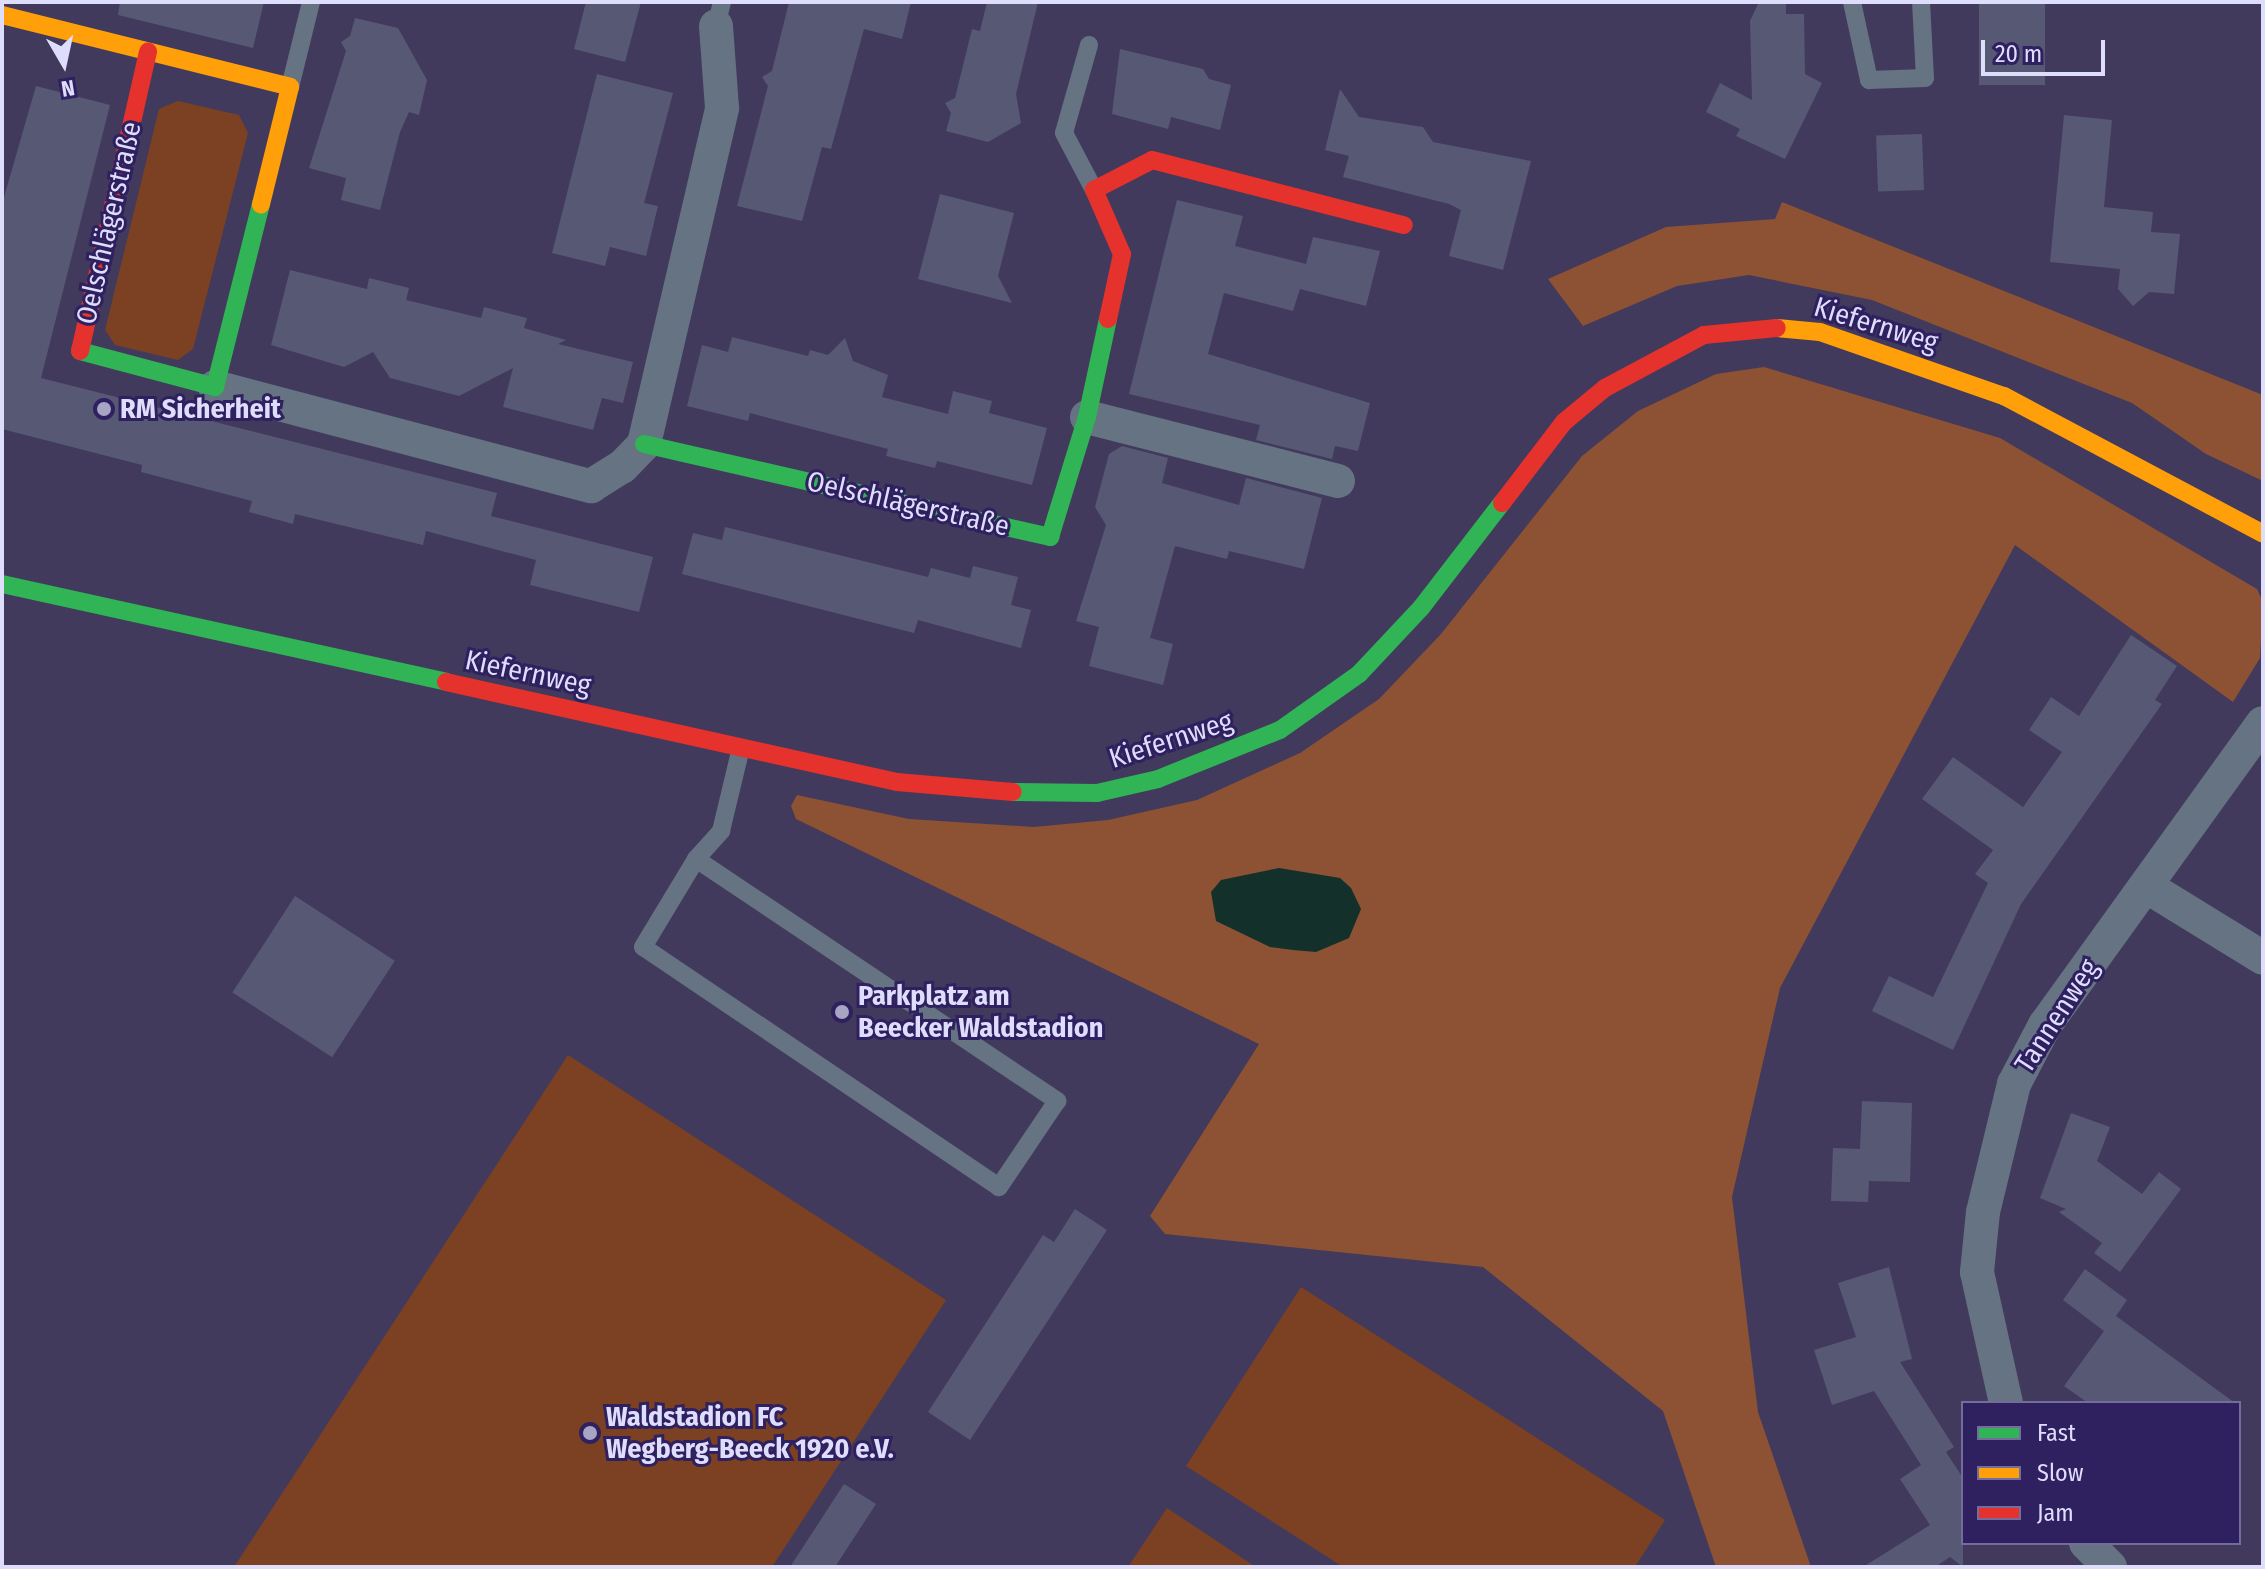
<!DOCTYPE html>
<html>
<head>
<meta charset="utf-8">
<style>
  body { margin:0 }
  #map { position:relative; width:2265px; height:1569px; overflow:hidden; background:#413a5c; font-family:"Fira Sans Condensed",sans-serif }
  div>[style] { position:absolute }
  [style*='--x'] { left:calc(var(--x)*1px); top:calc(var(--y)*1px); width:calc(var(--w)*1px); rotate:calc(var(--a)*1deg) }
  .green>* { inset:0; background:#7b4122 }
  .forest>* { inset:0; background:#8d5133 }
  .water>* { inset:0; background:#14302a }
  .building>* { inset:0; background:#575874; transform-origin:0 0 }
  .lane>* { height:18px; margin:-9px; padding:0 9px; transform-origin:9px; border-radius:9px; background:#657382 }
  .street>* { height:34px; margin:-17px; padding:0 17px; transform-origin:17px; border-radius:17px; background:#657382 }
  .fast>* { height:18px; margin:-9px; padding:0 9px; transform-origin:9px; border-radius:9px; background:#30b455 }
  .slow>* { height:18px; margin:-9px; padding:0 9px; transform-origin:9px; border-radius:9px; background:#ff9f0a }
  .jam>* { height:18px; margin:-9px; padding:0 9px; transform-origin:9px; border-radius:9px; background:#e5322d }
  .dots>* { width:22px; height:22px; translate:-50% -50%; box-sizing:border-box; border:4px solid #2f205f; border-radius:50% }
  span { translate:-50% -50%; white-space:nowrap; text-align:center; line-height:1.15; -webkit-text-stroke:6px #2f205f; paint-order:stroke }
  .street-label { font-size:28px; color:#dfddfc }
  .poi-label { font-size:28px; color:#dfddfc; font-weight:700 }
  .left { translate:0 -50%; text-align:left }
  .frame { position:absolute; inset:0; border:4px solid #dfddfc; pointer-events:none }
  .legend { position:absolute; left:1961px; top:1401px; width:280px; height:144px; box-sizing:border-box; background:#2f205f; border:2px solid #756c9e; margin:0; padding:10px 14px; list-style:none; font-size:24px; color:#dfddfc }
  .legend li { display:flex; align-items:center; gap:16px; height:40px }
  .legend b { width:40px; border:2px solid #756c9e }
  .north { position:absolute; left:24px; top:24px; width:80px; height:80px; -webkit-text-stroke:6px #2f205f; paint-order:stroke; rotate:171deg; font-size:22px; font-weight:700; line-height:32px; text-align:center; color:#dfddfc }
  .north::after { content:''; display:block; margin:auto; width:28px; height:36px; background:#dfddfc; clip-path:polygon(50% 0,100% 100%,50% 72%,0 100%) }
  .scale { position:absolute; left:1981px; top:40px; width:124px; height:36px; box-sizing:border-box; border:4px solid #dfddfc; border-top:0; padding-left:10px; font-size:24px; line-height:28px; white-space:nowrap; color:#dfddfc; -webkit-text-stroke:6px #2f205f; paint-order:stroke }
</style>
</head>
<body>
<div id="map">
  <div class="green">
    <i style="clip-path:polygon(178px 101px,239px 115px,248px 133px,193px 349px,178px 360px,115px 345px,105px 330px,159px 109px)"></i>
    <i style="clip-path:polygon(568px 1055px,946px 1300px,772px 1567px,234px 1567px)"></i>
    <i style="clip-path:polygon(1301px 1287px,1665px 1520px,1635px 1567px,1343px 1567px,1186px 1466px)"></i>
    <i style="clip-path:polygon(1167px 1508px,1256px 1567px,1128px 1567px)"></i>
  </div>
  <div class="forest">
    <i style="clip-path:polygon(1782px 202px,2263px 395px,2263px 481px,2206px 454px,2132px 403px,1872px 300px,1749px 275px,1677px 286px,1583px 326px,1548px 279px,1666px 227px,1775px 219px)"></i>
    <i style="clip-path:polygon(1764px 367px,2000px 438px,2257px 589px,2263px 602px,2260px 658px,2233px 702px,2015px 545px,1780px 988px,1732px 1197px,1758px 1412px,1811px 1567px,1716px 1567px,1663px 1411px,1483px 1267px,1165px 1234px,1150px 1216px,1259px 1044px,796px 819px,791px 806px,797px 795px,909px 819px,1034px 827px,1108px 820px,1197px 800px,1300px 753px,1379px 699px,1441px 634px,1582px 456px,1638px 411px,1716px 374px)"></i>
  </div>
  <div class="water">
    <i style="clip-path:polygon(1279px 868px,1340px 878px,1351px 888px,1361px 909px,1349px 938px,1316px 952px,1293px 950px,1270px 947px,1216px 921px,1211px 892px,1221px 880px)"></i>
  </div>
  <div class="building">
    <i style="clip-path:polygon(120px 2px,264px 2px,253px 48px,118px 15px)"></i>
    <i style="clip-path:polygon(586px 2px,641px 2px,625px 62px,574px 49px)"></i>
    <i style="clip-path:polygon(789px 2px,911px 2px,902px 39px,864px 29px,831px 149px,822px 147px,802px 221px,737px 206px,768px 86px,762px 77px,772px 71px)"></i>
    <i style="clip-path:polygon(987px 2px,1038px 2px,1016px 94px,1021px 123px,988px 142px,946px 131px,951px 113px,945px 103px,955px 98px,972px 29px,980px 31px)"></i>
    <i style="clip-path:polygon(1759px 2px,1786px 2px,1786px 14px,1804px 14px,1805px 74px,1822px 83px,1785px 159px,1736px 136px,1740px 129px,1706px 112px,1720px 83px,1752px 100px,1750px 21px)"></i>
    <i style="left:1979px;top:2px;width:66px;height:83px"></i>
    <i style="clip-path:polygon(355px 18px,398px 28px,427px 80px,419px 115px,409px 112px,400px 132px,380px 210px,341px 200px,346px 178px,309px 168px,346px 51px,341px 42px,350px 36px)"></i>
    <i style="clip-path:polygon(1120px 49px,1203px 69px,1209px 79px,1231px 85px,1220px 130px,1171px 117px,1168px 129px,1112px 114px)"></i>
    <i style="clip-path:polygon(597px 74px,673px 93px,644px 203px,658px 206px,646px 256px,610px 247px,605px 266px,552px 253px)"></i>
    <i style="clip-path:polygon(36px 86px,110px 105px,41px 378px,497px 493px,491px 516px,653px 557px,639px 612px,530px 585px,536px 560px,426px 531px,423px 545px,295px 514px,293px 524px,249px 512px,252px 501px,141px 472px,142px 465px,2px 429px,2px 204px)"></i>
    <i style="clip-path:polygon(1340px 89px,1359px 117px,1423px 127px,1433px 142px,1531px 161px,1503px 270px,1449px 256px,1461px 210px,1449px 204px,1343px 177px,1349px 156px,1325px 150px)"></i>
    <i style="clip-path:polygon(2064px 115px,2112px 120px,2104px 207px,2153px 212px,2151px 232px,2180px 234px,2174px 294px,2149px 292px,2133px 306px,2118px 289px,2120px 269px,2050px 262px)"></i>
    <i style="left:1922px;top:134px;width:56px;height:46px;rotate:88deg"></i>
    <i style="clip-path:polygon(940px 194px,1014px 213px,998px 276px,1012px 303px,918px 279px)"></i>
    <i style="clip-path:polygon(1177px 200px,1243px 216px,1235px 246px,1306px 264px,1313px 237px,1380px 251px,1366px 306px,1300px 289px,1293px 311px,1224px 293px,1208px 354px,1370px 403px,1358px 451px,1335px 446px,1332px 459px,1256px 440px,1260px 425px,1129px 394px)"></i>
    <i style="clip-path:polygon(290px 270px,367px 289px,369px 278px,409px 288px,406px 300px,481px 318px,484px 307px,527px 318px,524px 328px,566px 340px,558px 344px,633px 362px,623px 403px,602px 398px,593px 430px,503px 407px,513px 368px,459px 396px,390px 378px,373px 352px,344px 367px,271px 345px)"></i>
    <i style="clip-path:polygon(732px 337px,808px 356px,810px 350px,828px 355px,845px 338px,853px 361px,888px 375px,882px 397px,948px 414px,953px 391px,992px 401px,989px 413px,1047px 428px,1032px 485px,937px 461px,935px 468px,886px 456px,888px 449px,750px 413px,748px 421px,687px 406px,702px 345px,728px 352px)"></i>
    <i style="clip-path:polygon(1122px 446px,1168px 458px,1162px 483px,1239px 505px,1246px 478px,1322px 498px,1304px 569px,1229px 551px,1227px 559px,1175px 546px,1150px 638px,1173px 644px,1163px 685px,1089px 666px,1099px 627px,1076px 621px,1106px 525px,1095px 507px,1109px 454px)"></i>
    <i style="clip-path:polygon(725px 527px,928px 577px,931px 568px,970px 578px,973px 566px,1018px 577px,1011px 605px,1031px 610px,1021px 648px,918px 620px,914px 633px,682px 574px,693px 533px,722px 540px)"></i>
    <i style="clip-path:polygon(2131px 635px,2177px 666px,2155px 700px,2162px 704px,2021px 904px,1953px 1050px,1872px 1011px,1889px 976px,1933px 997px,1988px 883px,1975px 874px,1993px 850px,1922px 799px,1953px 757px,2023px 807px,2062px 752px,2029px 730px,2051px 697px,2079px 716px)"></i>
    <i style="left:295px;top:896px;width:119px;height:115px;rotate:33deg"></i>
    <i style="clip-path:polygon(1862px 1101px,1912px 1103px,1910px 1182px,1869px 1181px,1868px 1202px,1831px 1201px,1833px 1148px,1860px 1149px)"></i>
    <i style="clip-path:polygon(2071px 1113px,2110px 1127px,2097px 1161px,2142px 1194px,2159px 1172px,2181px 1189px,2120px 1272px,2094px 1253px,2102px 1243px,2059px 1212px,2066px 1209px,2040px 1198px)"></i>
    <i style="clip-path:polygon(1075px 1209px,1107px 1230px,970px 1440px,928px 1412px,1043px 1235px,1054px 1242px)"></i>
    <i style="clip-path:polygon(1889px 1267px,1912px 1359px,1900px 1362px,1954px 1447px,1946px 1452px,1963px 1478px,1963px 1567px,1950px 1557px,1935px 1567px,1863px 1567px,1930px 1525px,1900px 1479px,1921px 1465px,1874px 1391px,1832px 1405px,1814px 1350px,1856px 1337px,1838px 1283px)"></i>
    <i style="clip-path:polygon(2085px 1269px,2127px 1300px,2116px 1316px,2235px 1403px,2088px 1403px,2064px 1386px,2104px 1331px,2063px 1300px)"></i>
    <i style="clip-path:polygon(844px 1484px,876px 1504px,835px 1567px,790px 1567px)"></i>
  </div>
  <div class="lane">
    <i style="--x:1852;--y:2;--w:80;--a:77.7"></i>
    <i style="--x:1869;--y:80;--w:56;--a:-2"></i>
    <i style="--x:1925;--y:78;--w:76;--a:-93"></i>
    <i style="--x:716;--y:26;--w:25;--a:-76"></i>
    <i style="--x:1089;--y:45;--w:91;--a:105.9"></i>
    <i style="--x:1064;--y:133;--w:64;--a:62.2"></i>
    <i style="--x:290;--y:87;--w:88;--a:-76.1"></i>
    <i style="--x:696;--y:859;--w:435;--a:33.8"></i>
    <i style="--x:1057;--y:1101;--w:104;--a:124"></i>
    <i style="--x:999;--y:1187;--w:429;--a:-146"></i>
    <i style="--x:643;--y:947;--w:103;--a:-58.9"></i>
    <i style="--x:696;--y:859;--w:38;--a:-48"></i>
    <i style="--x:721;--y:831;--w:85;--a:-76.5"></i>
  </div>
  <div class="street">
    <i style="--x:215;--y:387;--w:389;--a:14.8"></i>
    <i style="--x:591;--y:486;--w:36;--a:-32"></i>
    <i style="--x:622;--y:467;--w:32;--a:-46"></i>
    <i style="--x:644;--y:444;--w:345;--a:-76.9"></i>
    <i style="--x:722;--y:108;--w:82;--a:-94.2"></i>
    <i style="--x:1087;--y:417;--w:259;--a:14.3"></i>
    <i style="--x:2146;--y:886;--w:137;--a:31.6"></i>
    <i style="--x:2006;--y:1403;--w:134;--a:-102.5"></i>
    <i style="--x:1977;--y:1272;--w:60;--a:-84.3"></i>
    <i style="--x:1983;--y:1212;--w:132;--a:-76.4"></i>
    <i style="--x:2014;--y:1084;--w:67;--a:-62.3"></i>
    <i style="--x:2045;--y:1025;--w:372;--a:-54.2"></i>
    <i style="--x:2086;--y:1543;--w:34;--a:45"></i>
  </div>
  <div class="fast">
    <i style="--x:80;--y:351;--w:140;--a:14.9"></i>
    <i style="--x:215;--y:387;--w:189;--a:-75.9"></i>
    <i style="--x:644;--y:444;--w:417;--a:12.9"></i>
    <i style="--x:1050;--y:537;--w:126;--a:-72.9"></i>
    <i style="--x:1087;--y:417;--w:100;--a:-77.9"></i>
    <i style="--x:2;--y:584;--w:455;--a:12.4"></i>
    <i style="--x:1013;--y:792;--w:84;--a:0.7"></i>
    <i style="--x:1097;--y:793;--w:63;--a:-12.9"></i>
    <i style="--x:1158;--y:779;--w:131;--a:-21.9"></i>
    <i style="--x:1280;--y:730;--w:97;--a:-35.3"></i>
    <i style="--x:1359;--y:674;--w:91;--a:-46.8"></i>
    <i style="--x:1421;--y:608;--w:133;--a:-52.4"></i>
  </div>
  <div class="slow">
    <i style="--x:2;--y:15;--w:297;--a:14"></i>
    <i style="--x:290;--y:87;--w:121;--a:103.9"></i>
    <i style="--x:1777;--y:328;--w:43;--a:5.3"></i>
    <i style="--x:1820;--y:332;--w:195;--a:19.2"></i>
    <i style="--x:2004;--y:396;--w:293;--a:28"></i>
  </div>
  <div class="jam">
    <i style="--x:1108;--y:319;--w:66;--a:-77.8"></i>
    <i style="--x:1122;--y:254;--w:70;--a:-113.6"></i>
    <i style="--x:1094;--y:190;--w:65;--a:-27.3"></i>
    <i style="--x:1152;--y:160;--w:260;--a:14.5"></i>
    <i style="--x:80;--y:351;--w:307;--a:-77.2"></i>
    <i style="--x:1502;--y:503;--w:102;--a:-52.6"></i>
    <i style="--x:1564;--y:422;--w:53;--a:-39.7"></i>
    <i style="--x:1605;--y:388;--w:112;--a:-28.2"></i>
    <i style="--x:1704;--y:335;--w:73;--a:-5.5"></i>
    <i style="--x:446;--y:682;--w:462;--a:12.5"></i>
    <i style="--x:897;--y:782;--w:116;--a:4.9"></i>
  </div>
  <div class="dots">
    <i style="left:104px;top:409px;background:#a8a4c4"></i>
    <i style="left:842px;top:1012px;background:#a8a4c4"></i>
    <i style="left:590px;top:1433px;background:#a8a4c4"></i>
  </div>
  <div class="street-label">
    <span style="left:109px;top:223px;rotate:-77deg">Oelschlägerstraße</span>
    <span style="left:1876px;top:325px;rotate:17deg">Kiefernweg</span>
    <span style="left:908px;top:504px;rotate:13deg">Oelschlägerstraße</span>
    <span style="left:528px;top:673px;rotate:12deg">Kiefernweg</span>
    <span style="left:1171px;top:740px;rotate:-18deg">Kiefernweg</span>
    <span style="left:2057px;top:1016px;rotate:-57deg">Tannenweg</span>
  </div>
  <div class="poi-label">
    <span class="left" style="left:120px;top:409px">RM Sicherheit</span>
    <span class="left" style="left:858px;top:1012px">Parkplatz am<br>Beecker Waldstadion</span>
    <span class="left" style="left:606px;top:1433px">Waldstadion FC<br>Wegberg-Beeck 1920 e.V.</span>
  </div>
  <div class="frame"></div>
  <ul class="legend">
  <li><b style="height:10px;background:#30b455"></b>Fast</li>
  <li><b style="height:10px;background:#ff9f0a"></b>Slow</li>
  <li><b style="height:10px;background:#e5322d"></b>Jam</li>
  </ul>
  <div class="north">N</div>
  <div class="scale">20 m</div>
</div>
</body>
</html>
